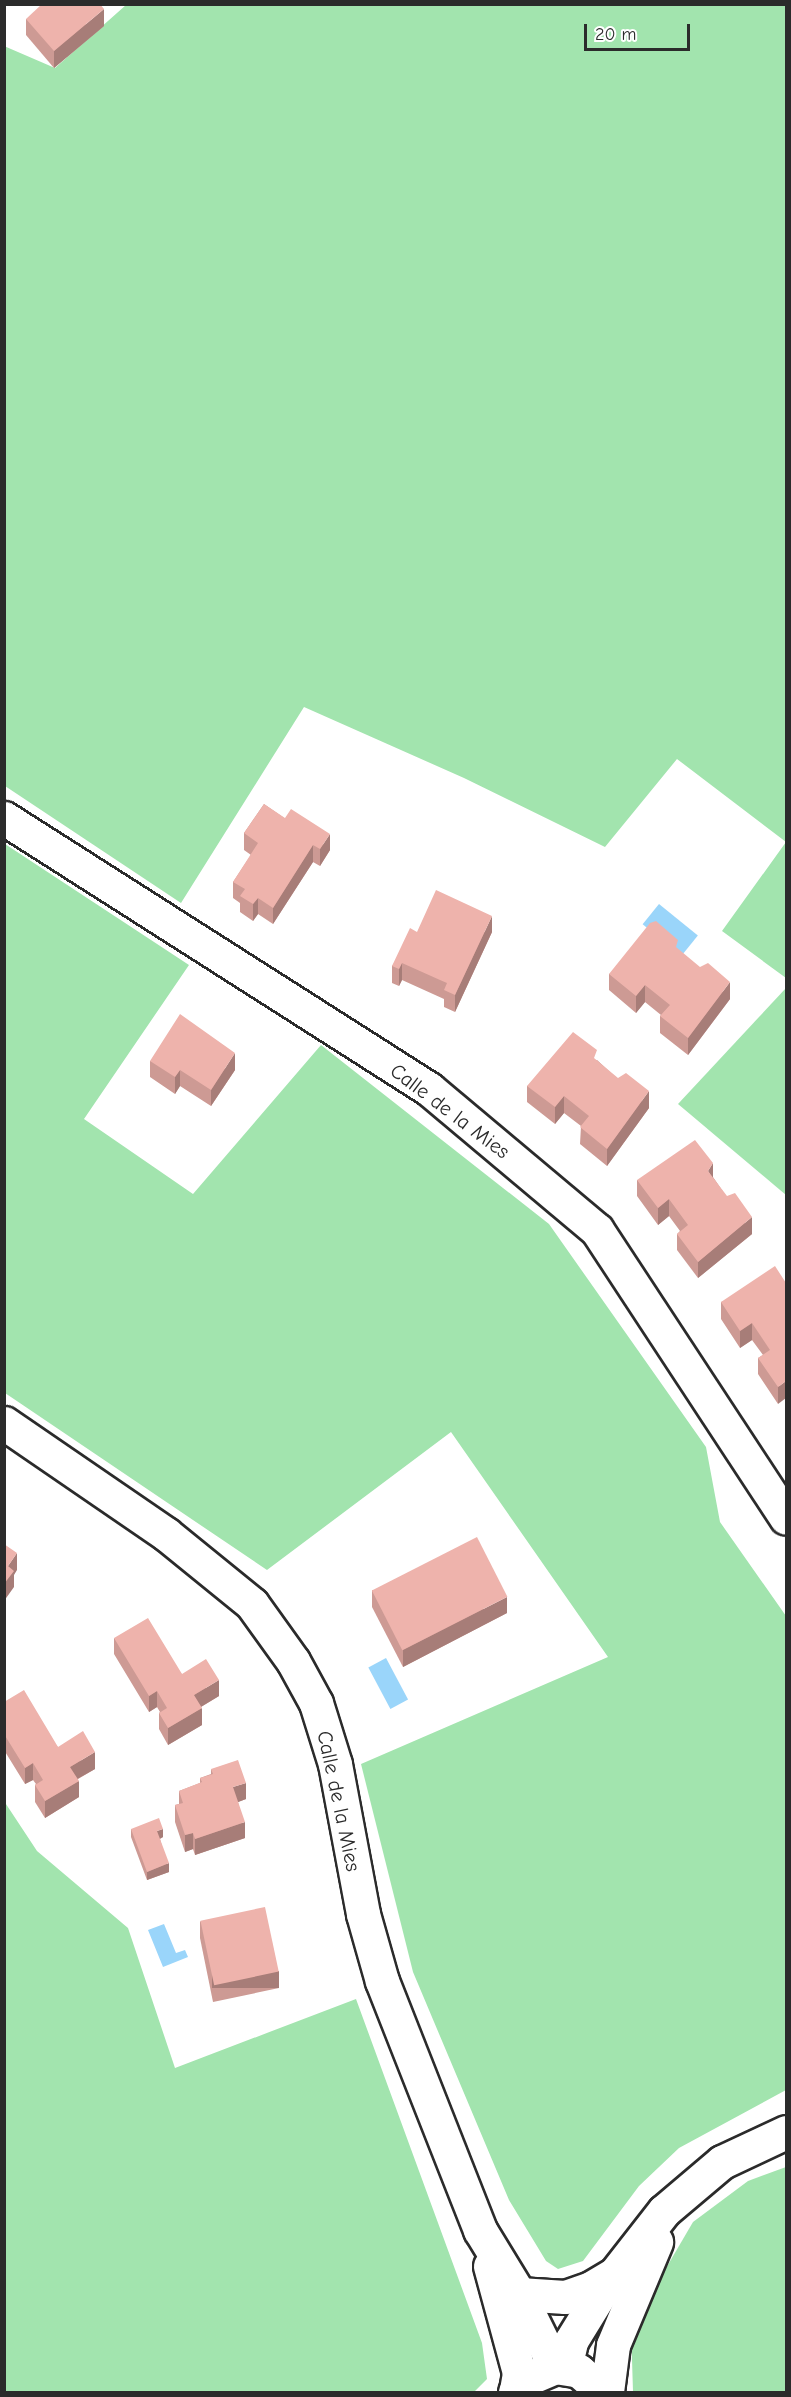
<!DOCTYPE html>
<html>
<head>
<meta charset="utf-8">
<style>
  body { margin:0 }
  #map { position:relative; width:791px; height:2397px; overflow:hidden; background:#fff; font-family:"Comic Neue",sans-serif }
  div>[style] { position:absolute }
  [style*='--x'] { left:calc(var(--x)*1px); top:calc(var(--y)*1px); width:calc(var(--w)*1px); rotate:calc(var(--a)*1deg) }
  .green>* { inset:0; background:#a2e4ae }
  .water>* { inset:0; background:#9ad5fa; transform-origin:0 0 }
  .roads { filter:drop-shadow(2px 0 #2b2b2b) drop-shadow(-2px 0 #2b2b2b) drop-shadow(0 2px #2b2b2b) drop-shadow(0 -2px #2b2b2b) }
  .street>* { height:33px; margin:-16.5px; padding:0 16.5px; transform-origin:16.5px; border-radius:16.5px; background:#fff }
  .primary>* { height:33px; margin:-16.5px; padding:0 16.5px; transform-origin:16.5px; border-radius:16.5px; background:#fff }
  .wall>* { inset:0; background:#cd9a94 }
  .shaded-wall>* { inset:0; background:#a77d78; transform-origin:0 0 }
  .building>* { inset:0; background:#eeb3ac; transform-origin:0 0 }
  span { translate:-50% -50%; white-space:nowrap; text-align:center; line-height:1.15; -webkit-text-stroke:4.5px #fff; paint-order:stroke }
  .street-label { font-size:21px; color:#2b2b2b }
  .frame { position:absolute; inset:0; border:6px solid #2b2b2b; pointer-events:none }
  .scale { position:absolute; left:584px; top:24px; width:106px; height:27px; box-sizing:border-box; border:3px solid #2b2b2b; border-top:0; padding-left:8px; font-size:18px; line-height:21px; white-space:nowrap; color:#2b2b2b; -webkit-text-stroke:4px #fff; paint-order:stroke }
</style>
</head>
<body>
<div id="map">
  <div class="green">
    <i style="clip-path:polygon(126px 5px,786px 5px,786px 978px,722px 931px,786px 842px,677px 759px,605px 847px,464px 778px,304px 707px,181px 903px,5px 786px,4px 46px,55px 68px)"></i>
    <i style="clip-path:polygon(5px 844px,189px 965px,84px 1119px,193px 1194px,321px 1045px,549px 1224px,706px 1447px,720px 1522px,786px 1616px,786px 2090px,679px 2148px,639px 2186px,583px 2261px,558px 2269px,546px 2261px,509px 2200px,413px 1972px,361px 1764px,608px 1657px,451px 1432px,267px 1570px,5px 1393px)"></i>
    <i style="clip-path:polygon(786px 988px,786px 1195px,678px 1104px)"></i>
    <i style="clip-path:polygon(4px 1801px,37px 1851px,128px 1928px,175px 2068px,356px 1999px,482px 2343px,487px 2379px,474px 2392px,5px 2392px)"></i>
    <i style="clip-path:polygon(786px 2167px,786px 2392px,633px 2392px,631px 2328px,693px 2222px,748px 2181px)"></i>
  </div>
  <div class="water">
    <i style="left:659px;top:904px;width:50px;height:26px;rotate:39deg"></i>
    <i style="left:386px;top:1658px;width:47px;height:20px;rotate:62deg"></i>
    <i style="clip-path:polygon(164px 1924px,176px 1953px,185px 1950px,188px 1957px,163px 1967px,148px 1930px)"></i>
  </div>
  <div class="roads">
    <div class="street">
      <i style="--x:4;--y:818;--w:504;--a:32.52"></i>
      <i style="--x:429;--y:1089;--w:219;--a:40"></i>
      <i style="--x:597;--y:1230;--w:344;--a:56.7"></i>
      <i style="--x:4;--y:1423;--w:196;--a:34.4"></i>
      <i style="--x:166;--y:1534;--w:111;--a:39.1"></i>
      <i style="--x:252;--y:1604;--w:70;--a:54.3"></i>
      <i style="--x:293;--y:1661;--w:48;--a:61.3"></i>
      <i style="--x:316;--y:1703;--w:64;--a:72.7"></i>
      <i style="--x:335;--y:1764;--w:153;--a:79.4"></i>
      <i style="--x:363;--y:1914;--w:70;--a:74.2"></i>
      <i style="--x:382;--y:1981;--w:268;--a:68.5"></i>
      <i style="--x:480;--y:2230;--w:75;--a:58.6"></i>
      <i style="--x:519;--y:2294;--w:81;--a:63.7"></i>
      <i style="--x:490;--y:2266;--w:111;--a:74.8"></i>
      <i style="--x:519;--y:2373;--w:17;--a:100"></i>
      <i style="--x:519;--y:2294;--w:46;--a:3.7"></i>
      <i style="--x:565;--y:2297;--w:28;--a:-19"></i>
      <i style="--x:591;--y:2288;--w:26;--a:-31"></i>
      <i style="--x:565;--y:2368;--w:28;--a:-77"></i>
      <i style="--x:571;--y:2341;--w:61;--a:-58.4"></i>
      <i style="--x:603;--y:2289;--w:99;--a:-52"></i>
      <i style="--x:664;--y:2211;--w:76;--a:-40.2"></i>
      <i style="--x:722;--y:2162;--w:71;--a:-25.1"></i>
      <i style="--x:607;--y:2392;--w:47;--a:-82.7"></i>
      <i style="--x:613;--y:2345;--w:112;--a:-67.3"></i>
    </div>
    <div class="primary">
      <i style="--x:515;--y:2392;--w:18;--a:-47"></i>
      <i style="--x:527;--y:2379;--w:30;--a:-23"></i>
      <i style="--x:555;--y:2367;--w:24;--a:9"></i>
      <i style="--x:579;--y:2371;--w:32;--a:41"></i>
    </div>
  </div>
  <div class="wall">
    <i style="clip-path:polygon(26px 19px,104px 26px,54px 68px,26px 35px)"></i>
    <i style="clip-path:polygon(264px 804px,330px 850px,320px 866px,313px 862px,273px 924px,258px 914px,253px 921px,240px 912px,240px 903px,233px 898px,233px 882px,251px 855px,244px 850px,244px 833px)"></i>
    <i style="clip-path:polygon(417px 932px,492px 932px,455px 1012px,444px 1007px,444px 999px,402px 980px,399px 986px,392px 983px,392px 966px)"></i>
    <i style="clip-path:polygon(678px 950px,730px 999px,688px 1055px,660px 1033px,660px 1016px,661px 1015px,645px 1002px,636px 1013px,609px 990px,609px 974px)"></i>
    <i style="clip-path:polygon(597px 1060px,649px 1108px,607px 1166px,580px 1144px,581px 1126px,564px 1113px,555px 1124px,527px 1102px,527px 1086px)"></i>
    <i style="clip-path:polygon(150px 1061px,235px 1070px,211px 1106px,180px 1086px,175px 1094px,150px 1077px)"></i>
    <i style="clip-path:polygon(713px 1177px,752px 1234px,698px 1278px,677px 1250px,677px 1234px,680px 1231px,669px 1216px,658px 1225px,637px 1196px,637px 1180px)"></i>
    <i style="clip-path:polygon(786px 1283px,778px 1404px,758px 1374px,758px 1358px,763px 1355px,752px 1340px,740px 1348px,721px 1319px,721px 1302px)"></i>
    <i style="clip-path:polygon(372px 1590px,507px 1613px,403px 1667px,372px 1607px)"></i>
    <i style="clip-path:polygon(114px 1638px,182px 1674px,219px 1696px,201px 1707px,202px 1725px,168px 1745px,159px 1729px,159px 1713px,160px 1712px,157px 1707px,149px 1712px,114px 1654px)"></i>
    <i style="clip-path:polygon(4px 1702px,58px 1747px,95px 1769px,78px 1779px,79px 1797px,45px 1818px,35px 1802px,35px 1785px,36px 1784px,33px 1780px,25px 1784px,4px 1750px)"></i>
    <i style="clip-path:polygon(211px 1769px,246px 1799px,238px 1802px,245px 1838px,195px 1855px,193px 1849px,185px 1852px,175px 1822px,175px 1805px,179px 1804px,179px 1791px,200px 1783px,200px 1778px,211px 1774px)"></i>
    <i style="clip-path:polygon(131px 1829px,163px 1837px,160px 1839px,169px 1872px,147px 1880px,131px 1837px)"></i>
    <i style="clip-path:polygon(200px 1921px,279px 1988px,213px 2002px,200px 1938px)"></i>
  </div>
  <div class="shaded-wall">
    <i style="clip-path:polygon(104px 9px,104px 26px,54px 68px,54px 51px)"></i>
    <i style="clip-path:polygon(330px 834px,330px 850px,320px 866px,320px 849px)"></i>
    <i style="clip-path:polygon(313px 845px,313px 862px,273px 924px,273px 908px)"></i>
    <i style="clip-path:polygon(258px 898px,258px 914px,253px 921px,253px 904px)"></i>
    <i style="clip-path:polygon(492px 916px,492px 932px,455px 1012px,455px 995px)"></i>
    <i style="clip-path:polygon(402px 963px,402px 980px,399px 986px,399px 969px)"></i>
    <i style="clip-path:polygon(730px 982px,730px 999px,688px 1055px,688px 1038px)"></i>
    <i style="clip-path:polygon(645px 985px,645px 1002px,636px 1013px,636px 996px)"></i>
    <i style="clip-path:polygon(235px 1053px,235px 1070px,211px 1106px,211px 1090px)"></i>
    <i style="clip-path:polygon(180px 1070px,180px 1086px,175px 1094px,175px 1077px)"></i>
    <i style="clip-path:polygon(649px 1091px,649px 1108px,607px 1166px,607px 1149px)"></i>
    <i style="clip-path:polygon(564px 1096px,564px 1113px,555px 1124px,555px 1107px)"></i>
    <i style="clip-path:polygon(713px 1163px,713px 1180px,708px 1171px)"></i>
    <i style="clip-path:polygon(669px 1199px,669px 1216px,658px 1225px,658px 1208px)"></i>
    <i style="clip-path:polygon(752px 1217px,752px 1234px,698px 1278px,698px 1262px)"></i>
    <i style="clip-path:polygon(752px 1323px,752px 1340px,740px 1348px,740px 1331px)"></i>
    <i style="clip-path:polygon(786px 1381px,786px 1398px,778px 1404px,778px 1387px)"></i>
    <i style="clip-path:polygon(17px 1553px,17px 1570px,14px 1575px,14px 1587px,4px 1601px,4px 1584px,8px 1566px)"></i>
    <i style="clip-path:polygon(507px 1597px,507px 1613px,403px 1667px,403px 1650px)"></i>
    <i style="clip-path:polygon(219px 1680px,219px 1696px,194px 1711px,194px 1695px)"></i>
    <i style="clip-path:polygon(157px 1691px,157px 1707px,149px 1712px,149px 1696px)"></i>
    <i style="clip-path:polygon(202px 1708px,202px 1725px,168px 1745px,168px 1728px)"></i>
    <i style="clip-path:polygon(95px 1752px,95px 1769px,70px 1783px,70px 1767px)"></i>
    <i style="clip-path:polygon(33px 1763px,33px 1780px,25px 1784px,25px 1768px)"></i>
    <i style="clip-path:polygon(79px 1781px,79px 1797px,45px 1818px,45px 1801px)"></i>
    <i style="clip-path:polygon(246px 1783px,246px 1799px,233px 1804px,233px 1787px)"></i>
    <i style="clip-path:polygon(245px 1822px,245px 1838px,195px 1855px,195px 1839px)"></i>
    <i style="clip-path:polygon(163px 1829px,163px 1837px,157px 1840px,157px 1831px)"></i>
    <i style="clip-path:polygon(193px 1833px,193px 1849px,185px 1852px,185px 1835px)"></i>
    <i style="clip-path:polygon(169px 1863px,169px 1872px,147px 1880px,147px 1872px)"></i>
    <i style="left:279px;top:1971px;width:17px;height:67px;rotate:90deg"></i>
  </div>
  <div class="building">
    <i style="clip-path:polygon(42px 4px,100px 4px,104px 9px,54px 51px,26px 19px)"></i>
    <i style="clip-path:polygon(264px 804px,285px 818px,291px 809px,330px 834px,320px 849px,313px 845px,273px 908px,258px 898px,253px 904px,240px 896px,245px 889px,233px 882px,258px 843px,244px 833px)"></i>
    <i style="clip-path:polygon(436px 890px,492px 916px,455px 995px,444px 990px,447px 983px,440px 980px,402px 963px,399px 969px,392px 966px,410px 928px,417px 932px)"></i>
    <i style="clip-path:polygon(656px 921px,678px 940px,676px 947px,700px 967px,708px 963px,730px 982px,688px 1038px,660px 1016px,670px 1005px,645px 985px,636px 996px,609px 974px,650px 923px)"></i>
    <i style="clip-path:polygon(180px 1014px,235px 1053px,211px 1090px,180px 1070px,175px 1077px,150px 1061px)"></i>
    <i style="clip-path:polygon(573px 1032px,597px 1050px,594px 1058px,618px 1078px,626px 1073px,649px 1091px,607px 1149px,580px 1127px,589px 1116px,564px 1096px,555px 1107px,527px 1086px)"></i>
    <i style="clip-path:polygon(695px 1140px,713px 1163px,708px 1171px,727px 1196px,735px 1193px,752px 1217px,698px 1262px,677px 1234px,688px 1225px,669px 1199px,658px 1208px,637px 1180px)"></i>
    <i style="clip-path:polygon(775px 1266px,786px 1283px,786px 1381px,778px 1387px,758px 1358px,770px 1350px,752px 1323px,740px 1331px,721px 1302px)"></i>
    <i style="left:477px;top:1537px;width:67px;height:118px;rotate:63deg"></i>
    <i style="clip-path:polygon(4px 1544px,17px 1553px,8px 1566px,14px 1571px,4px 1584px)"></i>
    <i style="clip-path:polygon(148px 1618px,182px 1674px,206px 1659px,219px 1680px,194px 1695px,202px 1708px,168px 1728px,159px 1713px,167px 1708px,157px 1691px,149px 1696px,114px 1638px)"></i>
    <i style="clip-path:polygon(24px 1690px,58px 1747px,83px 1731px,95px 1752px,70px 1767px,79px 1781px,45px 1801px,35px 1785px,43px 1780px,33px 1763px,25px 1768px,4px 1734px,4px 1702px)"></i>
    <i style="clip-path:polygon(238px 1760px,246px 1783px,233px 1787px,245px 1822px,195px 1839px,193px 1833px,185px 1835px,175px 1805px,183px 1803px,179px 1791px,202px 1782px,200px 1778px,213px 1774px,211px 1769px)"></i>
    <i style="clip-path:polygon(159px 1818px,163px 1829px,157px 1831px,169px 1863px,147px 1872px,131px 1829px)"></i>
    <i style="left:265px;top:1907px;width:66px;height:66px;rotate:78deg"></i>
  </div>
  <div class="street-label">
    <span style="left:450px;top:1111px;rotate:37deg">Calle de la Mies</span>
    <span style="left:339px;top:1801px;rotate:78deg">Calle de la Mies</span>
  </div>
  <div class="frame"></div>
  <div class="scale">20 m</div>
</div>
</body>
</html>
